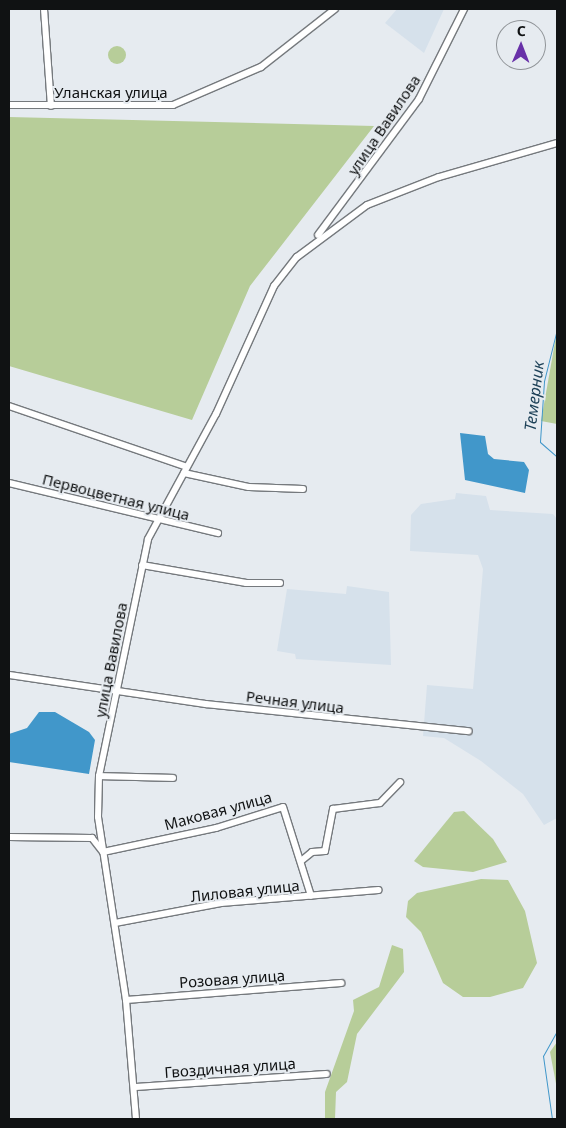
<!DOCTYPE html>
<html>
<head>
<meta charset="utf-8">
<style>
  body { margin:0 }
  #map { position:relative; width:566px; height:1128px; overflow:hidden; background:#e6ebf0; font-family:"Noto Sans",sans-serif }
  div>[style] { position:absolute }
  [style*='--x'] { left:calc(var(--x)*1px); top:calc(var(--y)*1px); width:calc(var(--w)*1px); rotate:calc(var(--a)*1deg) }
  .built>* { inset:0; background:#d6e1eb }
  .green>* { inset:0; background:#b7cd99 }
  .round { border-radius:50% }
  .water>* { inset:0; background:#4197ca }
  .stream>* { height:1px; margin:-0.5px; padding:0 0.5px; transform-origin:0.5px; border-radius:0.5px; background:#4197ca }
  .roads { filter:drop-shadow(1px 0 #75797d) drop-shadow(-1px 0 #75797d) drop-shadow(0 1px #75797d) drop-shadow(0 -1px #75797d) }
  .minor>* { height:6px; margin:-3px; padding:0 3px; transform-origin:3px; border-radius:3px; background:#fff }
  span { translate:-50% -50%; white-space:nowrap; text-align:center; line-height:1.15; -webkit-text-stroke:4px #e6ebf0; paint-order:stroke }
  .street-label { font-size:15px; color:#101213 }
  .water-label { font-size:16px; color:#1b3f56; font-style:italic }
  .frame { position:absolute; inset:0; border:10px solid #101213; pointer-events:none }
  .north { position:absolute; left:496px; top:20px; width:50px; height:50px; box-sizing:border-box; background:#e6ebf0; border:1px solid #909498; border-radius:50%; rotate:1deg; font-size:14px; font-weight:700; line-height:20px; text-align:center; color:#101213 }
  .north::after { content:''; display:block; margin:auto; width:18px; height:22px; background:#6831a8; clip-path:polygon(50% 0,100% 100%,50% 72%,0 100%) }
</style>
</head>
<body>
<div id="map">
  <div class="built">
    <i style="clip-path:polygon(397px 9px,444px 9px,424px 53px,385px 23px)"></i>
    <i style="clip-path:polygon(456px 493px,486px 496px,490px 510px,553px 514px,557px 519px,557px 818px,544px 825px,523px 794px,481px 761px,444px 738px,423px 736px,427px 685px,473px 689px,483px 569px,478px 555px,410px 551px,411px 515px,421px 504px,455px 499px)"></i>
    <i style="clip-path:polygon(347px 586px,389px 592px,391px 665px,296px 659px,295px 654px,277px 651px,287px 589px,346px 594px)"></i>
  </div>
  <div class="green">
    <i class="round" style="left:108px;top:46px;width:18px;height:18px"></i>
    <i style="clip-path:polygon(9px 117px,374px 126px,250px 286px,192px 420px,9px 366px)"></i>
    <i style="clip-path:polygon(557px 331px,557px 424px,541px 421px)"></i>
    <i style="clip-path:polygon(464px 811px,493px 839px,507px 862px,473px 872px,423px 867px,414px 861px,454px 812px)"></i>
    <i style="clip-path:polygon(481px 879px,508px 880px,525px 911px,537px 963px,523px 988px,490px 997px,463px 997px,443px 983px,421px 932px,406px 917px,408px 901px,417px 893px)"></i>
    <i style="clip-path:polygon(392px 945px,403px 949px,404px 972px,357px 1034px,347px 1082px,336px 1092px,335px 1119px,325px 1119px,325px 1092px,354px 1011px,353px 1000px,379px 987px)"></i>
    <i style="clip-path:polygon(557px 1042px,557px 1089px,550px 1052px)"></i>
  </div>
  <div class="water">
    <i style="clip-path:polygon(460px 433px,485px 436px,488px 454px,494px 459px,524px 462px,529px 470px,525px 493px,465px 480px)"></i>
    <i style="clip-path:polygon(39px 712px,55px 712px,89px 732px,95px 740px,89px 774px,9px 762px,9px 734px,27px 728px)"></i>
  </div>
  <div class="stream">
    <i style="--x:557;--y:329;--w:54;--a:104"></i>
    <i style="--x:544;--y:381;--w:61;--a:93.8"></i>
    <i style="--x:540;--y:442;--w:23;--a:41"></i>
    <i style="--x:552;--y:1119;--w:64;--a:-98.1"></i>
    <i style="--x:543;--y:1056;--w:29;--a:-61"></i>
  </div>
  <div class="roads">
    <div class="minor">
      <i style="--x:44;--y:9;--w:97;--a:85.9"></i>
      <i style="--x:9;--y:105;--w:164;--a:0"></i>
      <i style="--x:173;--y:105;--w:96;--a:-23.4"></i>
      <i style="--x:261;--y:67;--w:94;--a:-38.1"></i>
      <i style="--x:318;--y:235;--w:169;--a:-53.4"></i>
      <i style="--x:419;--y:99;--w:101;--a:-63.4"></i>
      <i style="--x:9;--y:406;--w:188;--a:18.9"></i>
      <i style="--x:184;--y:473;--w:66;--a:12.2"></i>
      <i style="--x:249;--y:487;--w:54;--a:2.1"></i>
      <i style="--x:9;--y:483;--w:215;--a:13.5"></i>
      <i style="--x:142;--y:565;--w:106;--a:9.8"></i>
      <i style="--x:246;--y:583;--w:34;--a:0"></i>
      <i style="--x:9;--y:675;--w:199;--a:8.4"></i>
      <i style="--x:206;--y:704;--w:264;--a:5.9"></i>
      <i style="--x:99;--y:776;--w:74;--a:1.5"></i>
      <i style="--x:9;--y:837;--w:83;--a:0.7"></i>
      <i style="--x:92;--y:838;--w:18;--a:52"></i>
      <i style="--x:103;--y:852;--w:116;--a:-12"></i>
      <i style="--x:216;--y:828;--w:70;--a:-17.4"></i>
      <i style="--x:283;--y:807;--w:93;--a:72.5"></i>
      <i style="--x:301;--y:861;--w:14;--a:-39"></i>
      <i style="--x:312;--y:852;--w:13;--a:-4"></i>
      <i style="--x:325;--y:851;--w:43;--a:-79.2"></i>
      <i style="--x:333;--y:809;--w:47;--a:-7.3"></i>
      <i style="--x:380;--y:803;--w:29;--a:-46"></i>
      <i style="--x:115;--y:923;--w:108;--a:-10.7"></i>
      <i style="--x:221;--y:903;--w:158;--a:-4.7"></i>
      <i style="--x:126;--y:1000;--w:216;--a:-4.5"></i>
      <i style="--x:135;--y:1087;--w:192;--a:-3.9"></i>
      <i style="--x:136;--y:1119;--w:119;--a:-94.8"></i>
      <i style="--x:126;--y:1000;--w:185;--a:-98.7"></i>
      <i style="--x:98;--y:817;--w:41;--a:-88.6"></i>
      <i style="--x:99;--y:776;--w:242;--a:-78.3"></i>
      <i style="--x:148;--y:539;--w:142;--a:-61.5"></i>
      <i style="--x:216;--y:414;--w:141;--a:-65.6"></i>
      <i style="--x:274;--y:286;--w:37;--a:-52"></i>
      <i style="--x:297;--y:257;--w:87;--a:-36.6"></i>
      <i style="--x:367;--y:205;--w:77;--a:-21.3"></i>
      <i style="--x:439;--y:177;--w:123;--a:-16.1"></i>
    </div>
  </div>
  <div class="street-label">
    <span style="left:111px;top:93px">Уланская улица</span>
    <span style="left:384px;top:125px;rotate:-56deg">улица Вавилова</span>
    <span style="left:116px;top:497px;rotate:14deg">Первоцветная улица</span>
    <span style="left:111px;top:660px;rotate:-79deg">улица Вавилова</span>
    <span style="left:295px;top:702px;rotate:7deg">Речная улица</span>
    <span style="left:218px;top:811px;rotate:-15deg">Маковая улица</span>
    <span style="left:245px;top:891px;rotate:-6deg">Лиловая улица</span>
    <span style="left:232px;top:979px;rotate:-4deg">Розовая улица</span>
    <span style="left:230px;top:1068px;rotate:-4deg">Гвоздичная улица</span>
  </div>
  <div class="water-label">
    <span style="left:534px;top:396px;rotate:-83deg">Темерник</span>
  </div>
  <div class="frame"></div>
  <div class="north">С</div>
</div>
</body>
</html>
